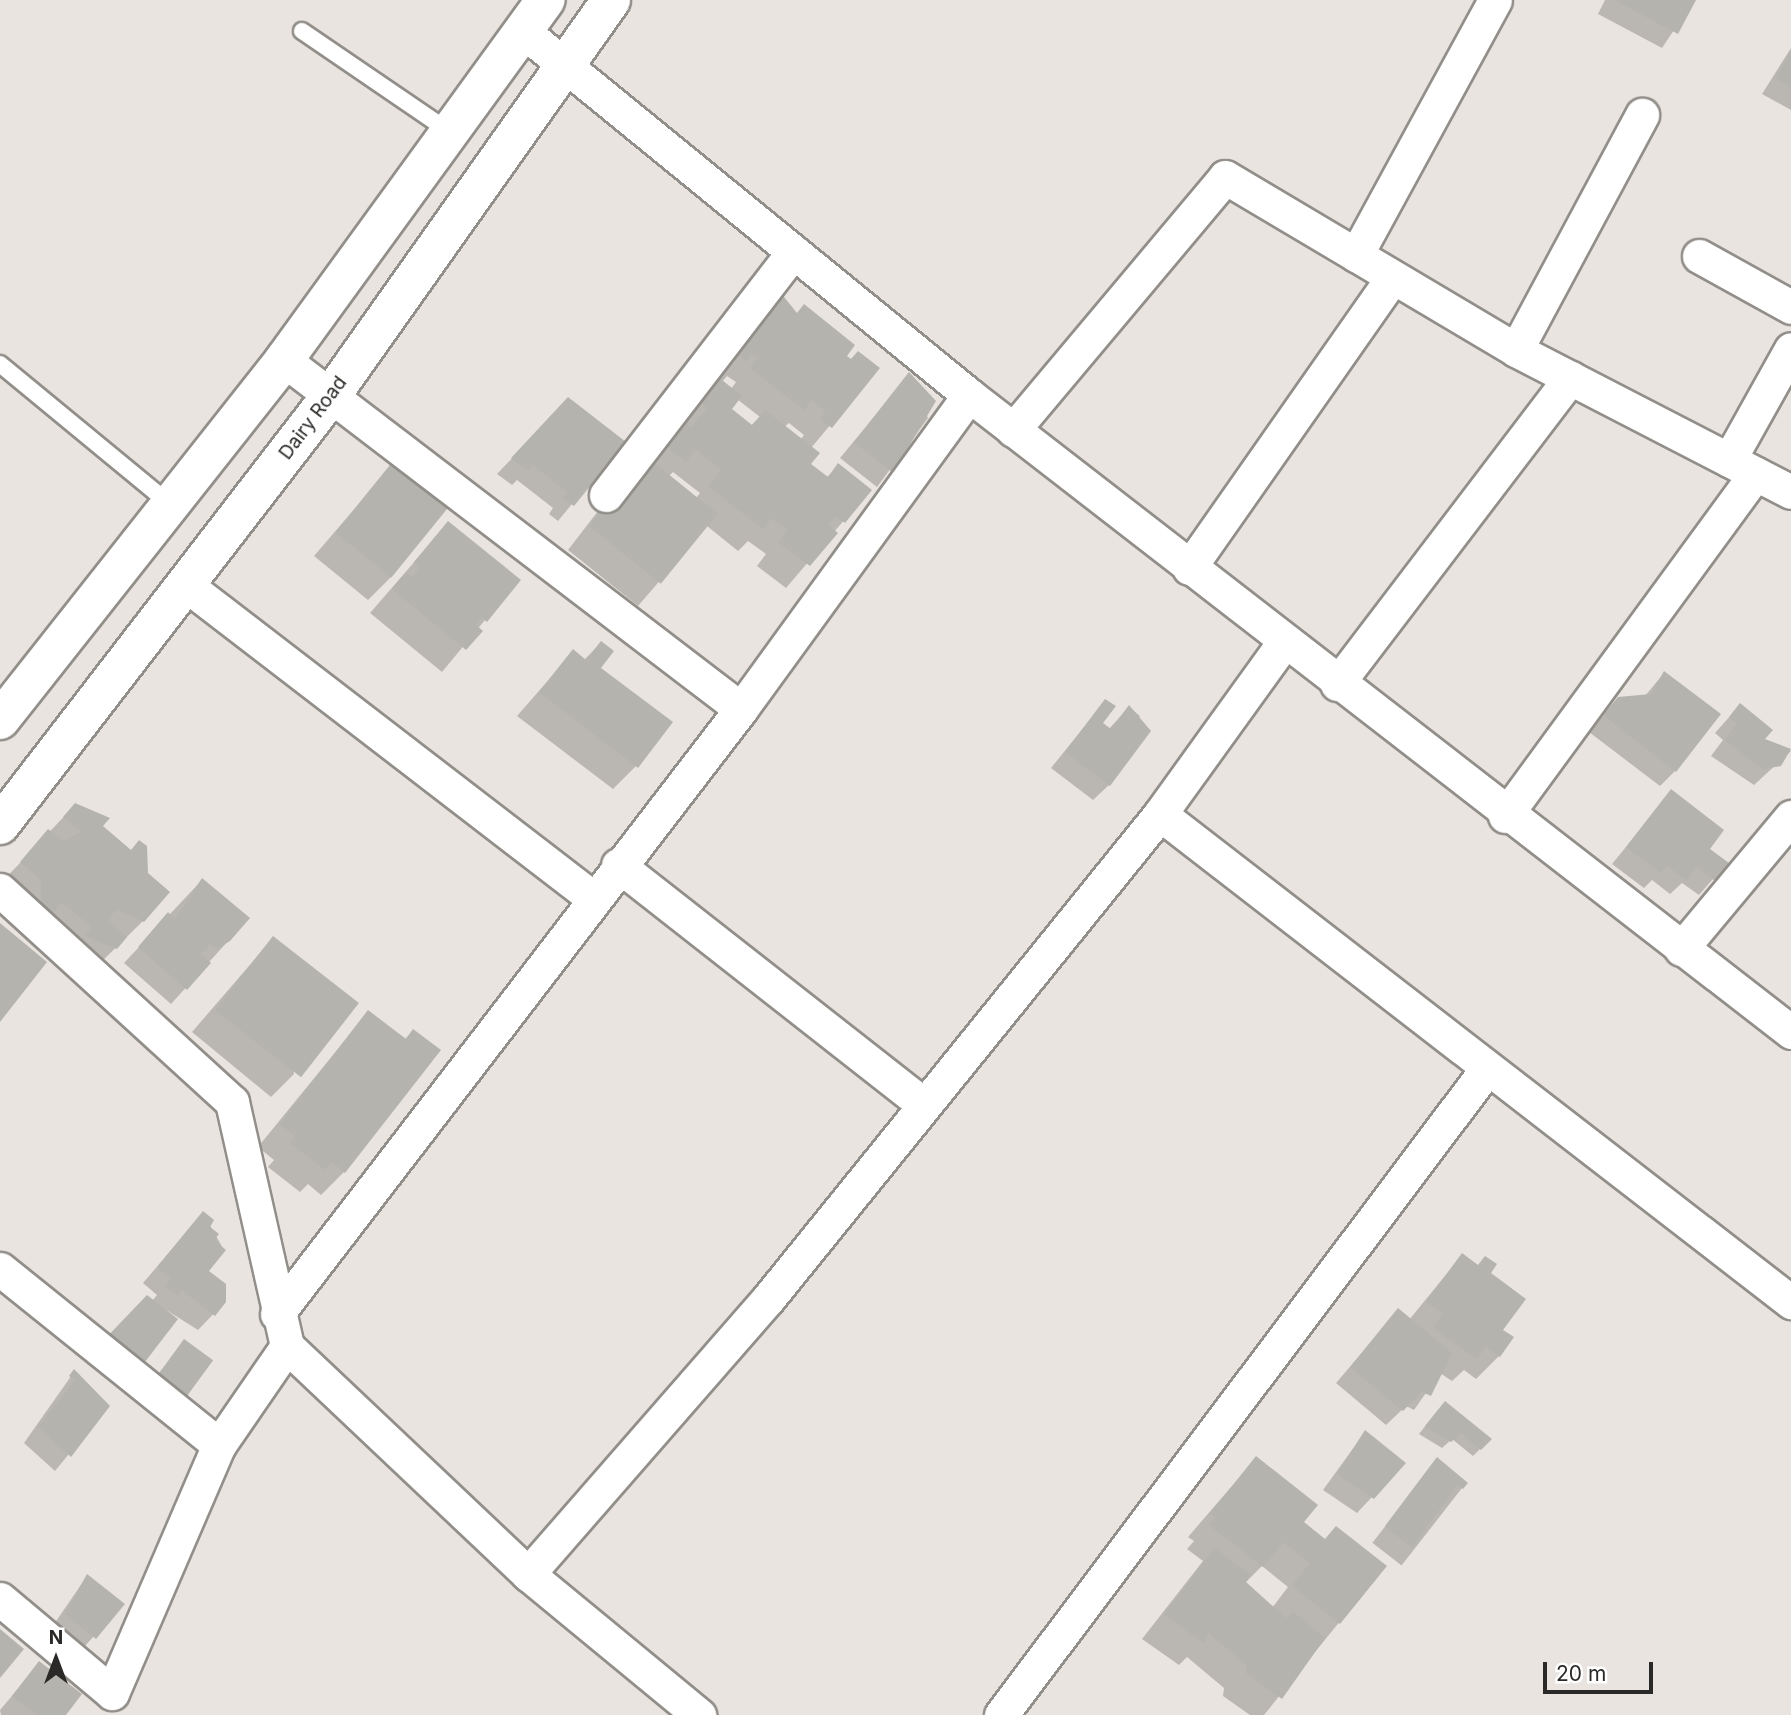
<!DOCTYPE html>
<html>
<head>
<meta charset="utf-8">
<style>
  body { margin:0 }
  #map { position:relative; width:1791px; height:1715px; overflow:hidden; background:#e9e4df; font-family:Inter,sans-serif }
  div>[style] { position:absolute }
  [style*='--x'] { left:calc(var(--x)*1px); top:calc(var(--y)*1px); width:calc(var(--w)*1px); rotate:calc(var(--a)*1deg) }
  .shadow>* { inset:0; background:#0003; transform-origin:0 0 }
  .building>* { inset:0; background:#b4b3ad; transform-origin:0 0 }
  .roads { filter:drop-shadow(2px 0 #928e89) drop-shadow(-2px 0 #928e89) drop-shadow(0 2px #928e89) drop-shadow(0 -2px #928e89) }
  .lane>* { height:16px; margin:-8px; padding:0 8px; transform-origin:8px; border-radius:8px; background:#fff }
  .street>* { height:33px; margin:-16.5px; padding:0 16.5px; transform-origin:16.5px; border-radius:16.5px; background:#fff }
  .secondary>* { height:38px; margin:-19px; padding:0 19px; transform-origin:19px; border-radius:19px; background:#fff }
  span { translate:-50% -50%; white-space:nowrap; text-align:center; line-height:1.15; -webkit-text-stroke:5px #fff; paint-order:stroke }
  .street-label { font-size:19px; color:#2a2927 }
  .north { position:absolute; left:21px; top:1624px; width:70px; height:70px; -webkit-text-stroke:5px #fff; paint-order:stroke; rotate:0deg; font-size:19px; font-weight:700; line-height:28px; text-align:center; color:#2a2927 }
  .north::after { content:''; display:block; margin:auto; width:24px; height:32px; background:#2a2927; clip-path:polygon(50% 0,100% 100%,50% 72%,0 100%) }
  .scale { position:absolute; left:1543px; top:1662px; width:110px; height:32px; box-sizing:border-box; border:4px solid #2a2927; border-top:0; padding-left:9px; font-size:21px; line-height:24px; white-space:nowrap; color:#2a2927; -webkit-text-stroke:5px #fff; paint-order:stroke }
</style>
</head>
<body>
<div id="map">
  <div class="shadow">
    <i style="clip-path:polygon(1605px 0,1694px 0,1662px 48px,1598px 14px)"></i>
    <i style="clip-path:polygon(1791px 48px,1791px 110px,1762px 94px)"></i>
    <i style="clip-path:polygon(evenodd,796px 315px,851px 361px,877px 369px,811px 448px,808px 464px,826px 478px,839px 466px,870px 490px,786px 588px,757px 566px,766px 554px,748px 541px,738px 551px,707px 526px,638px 606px,568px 550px,706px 371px,796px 315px,727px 376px,736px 382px,731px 389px,722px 382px,727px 376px,796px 315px,737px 399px,760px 417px,751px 426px,729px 409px,737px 399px,796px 315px,789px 423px,804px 435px,800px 440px,784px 427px,789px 423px,796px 315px,673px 472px,700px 493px,696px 498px,669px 476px,673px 472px)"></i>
    <i style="clip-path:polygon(909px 375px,928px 418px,877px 487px,840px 458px)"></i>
    <i style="clip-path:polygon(553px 415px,623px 442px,558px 521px,549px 514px,553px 508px,517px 480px,512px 485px,497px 474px)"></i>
    <i style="clip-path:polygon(394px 463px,391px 577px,368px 600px,314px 556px)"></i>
    <i style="clip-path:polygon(448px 523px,485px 620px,442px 672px,370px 613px)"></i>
    <i style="clip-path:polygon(601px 643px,599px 668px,636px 766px,613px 789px,517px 716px,573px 652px,584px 660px)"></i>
    <i style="clip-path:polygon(1664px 673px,1675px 771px,1660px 786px,1589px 732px,1619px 698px,1645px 696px)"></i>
    <i style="clip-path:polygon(1105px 701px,1101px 724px,1108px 730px,1129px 707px,1140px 716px,1109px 785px,1093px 800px,1051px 768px)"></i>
    <i style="clip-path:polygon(1740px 705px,1763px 739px,1791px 751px,1754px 785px,1711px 756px,1723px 740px,1715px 733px)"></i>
    <i style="clip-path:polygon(1671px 792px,1707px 849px,1726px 864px,1699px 895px,1682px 883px,1670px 894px,1652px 880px,1644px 888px,1612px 864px)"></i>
    <i style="clip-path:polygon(75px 805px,101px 826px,143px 921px,92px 971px,39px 925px,27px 937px,20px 931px,18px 904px,0 884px)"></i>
    <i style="clip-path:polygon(202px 880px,229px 940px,171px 1004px,124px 963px)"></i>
    <i style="clip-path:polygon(273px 938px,294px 1074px,271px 1097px,192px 1032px)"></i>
    <i style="clip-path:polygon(368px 1012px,404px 1040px,413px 1031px,344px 1172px,321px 1195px,308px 1184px,300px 1192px,268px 1167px,274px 1160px,258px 1147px)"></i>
    <i style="clip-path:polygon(203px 1213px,224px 1250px,206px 1271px,225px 1302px,198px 1330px,152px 1301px,157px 1295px,143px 1283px)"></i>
    <i style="clip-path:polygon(1462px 1255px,1488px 1274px,1501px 1330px,1499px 1356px,1476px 1379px,1464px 1370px,1452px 1381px,1440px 1373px,1414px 1410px,1406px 1406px,1386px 1425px,1336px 1383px,1398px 1311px,1409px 1320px)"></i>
    <i style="clip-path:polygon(185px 1341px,164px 1419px,138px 1399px)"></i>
    <i style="clip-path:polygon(74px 1372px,108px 1406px,55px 1471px,24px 1443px)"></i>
    <i style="clip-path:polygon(1438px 1410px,1490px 1439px,1473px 1456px,1452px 1439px,1442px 1448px,1419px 1434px)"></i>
    <i style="clip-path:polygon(1365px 1432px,1403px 1464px,1357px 1513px,1323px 1490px)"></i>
    <i style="clip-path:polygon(evenodd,1256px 1458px,1301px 1522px,1325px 1541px,1384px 1567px,1264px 1715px,1250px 1715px,1223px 1696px,1224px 1688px,1187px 1657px,1179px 1665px,1142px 1639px,1203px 1561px,1187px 1549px,1194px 1541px,1188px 1537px,1256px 1458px,1262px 1566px,1288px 1587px,1272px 1608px,1245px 1583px,1262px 1566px)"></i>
    <i style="left:1437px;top:1460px;width:37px;height:105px;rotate:38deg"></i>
    <i style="clip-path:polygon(87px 1576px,122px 1604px,79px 1653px,50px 1630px)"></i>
    <i style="clip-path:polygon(39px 1664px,64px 1715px,1px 1715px,0 1710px)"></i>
  </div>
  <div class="building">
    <i style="clip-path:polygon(1615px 0,1696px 0,1678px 34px)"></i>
    <i style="clip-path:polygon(1791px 52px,1791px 87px,1776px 78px)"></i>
    <i style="clip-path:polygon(776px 287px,797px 313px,804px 304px,855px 345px,847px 356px,851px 359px,858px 351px,880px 368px,832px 428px,820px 419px,826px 411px,812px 400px,804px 410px,750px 368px,758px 358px,751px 354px,746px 361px,728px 347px)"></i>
    <i style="clip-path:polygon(909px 372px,936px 401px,893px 473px,854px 442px)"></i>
    <i style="clip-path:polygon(717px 376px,742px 396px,732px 409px,752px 425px,765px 410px,820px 453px,811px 464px,828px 477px,838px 463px,872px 490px,845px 523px,836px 516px,828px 525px,838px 533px,810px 566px,778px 542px,788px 530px,771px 518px,763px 529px,708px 486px,721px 470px,695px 449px,686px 462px,664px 444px,682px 421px,691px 428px,707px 408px,698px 401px)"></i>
    <i style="clip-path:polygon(568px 397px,626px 442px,574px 506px,563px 498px,567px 492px,533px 465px,528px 471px,511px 458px)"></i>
    <i style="left:646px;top:456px;width:92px;height:90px;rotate:39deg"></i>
    <i style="left:394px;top:460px;width:72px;height:93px;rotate:39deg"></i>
    <i style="clip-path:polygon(448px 521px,521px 580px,487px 622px,481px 617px,475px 624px,483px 631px,466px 650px,392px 589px,406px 573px,412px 577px,420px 567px,414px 562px)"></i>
    <i style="clip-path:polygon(601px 641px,614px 651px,601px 668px,673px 722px,638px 768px,539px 692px,573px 649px,586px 660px)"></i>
    <i style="clip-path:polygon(1664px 671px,1721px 714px,1676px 772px,1603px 715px,1618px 697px,1651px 694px)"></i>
    <i style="clip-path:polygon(1105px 699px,1116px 706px,1103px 723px,1111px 729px,1129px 705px,1151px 731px,1110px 786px,1065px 752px)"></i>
    <i style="clip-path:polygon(1740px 703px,1773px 730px,1765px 739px,1791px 749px,1781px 766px,1762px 769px,1725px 740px,1737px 724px,1729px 717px)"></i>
    <i style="clip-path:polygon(1671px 789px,1724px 830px,1710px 849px,1729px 863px,1715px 881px,1697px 867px,1687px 880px,1667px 866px,1661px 873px,1626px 847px)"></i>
    <i style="clip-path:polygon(75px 803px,110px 818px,103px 826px,131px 850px,139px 840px,147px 846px,148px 873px,170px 892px,144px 922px,117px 909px,107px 920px,127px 937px,117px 949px,85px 936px,92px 927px,62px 903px,51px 915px,42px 908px,41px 880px,20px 862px,48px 829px,63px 841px,82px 832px,63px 817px)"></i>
    <i style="clip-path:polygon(202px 878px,250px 918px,230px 941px,217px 949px,210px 944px,201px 954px,211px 963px,187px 990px,138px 947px,168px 912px,175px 919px)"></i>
    <i style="clip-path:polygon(0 923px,47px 962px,0 1022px)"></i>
    <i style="left:273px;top:936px;width:109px;height:94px;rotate:38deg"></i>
    <i style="clip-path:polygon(368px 1010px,406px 1039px,413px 1029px,441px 1050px,345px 1173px,332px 1162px,325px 1170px,290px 1143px,295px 1136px,280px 1124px)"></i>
    <i style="clip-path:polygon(203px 1211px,214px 1220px,210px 1227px,219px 1234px,214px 1240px,226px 1250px,209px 1271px,226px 1284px,226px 1302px,215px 1316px,182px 1290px,178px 1296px,165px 1287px,171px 1279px,157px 1267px)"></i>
    <i style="clip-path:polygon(1462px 1253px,1478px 1265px,1485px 1256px,1497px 1264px,1491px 1273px,1526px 1299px,1503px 1330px,1514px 1337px,1500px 1357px,1486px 1346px,1477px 1359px,1433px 1328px,1443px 1314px,1426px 1302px)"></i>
    <i style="clip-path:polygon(147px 1295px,178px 1319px,138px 1371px,101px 1343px)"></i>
    <i style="clip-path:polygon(1398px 1308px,1452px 1353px,1431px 1396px,1422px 1392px,1403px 1411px,1350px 1367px)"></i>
    <i style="left:184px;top:1339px;width:36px;height:54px;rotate:36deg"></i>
    <i style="clip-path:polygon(74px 1369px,110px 1406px,71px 1457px,38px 1427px,75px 1380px,69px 1376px)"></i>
    <i style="clip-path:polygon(1445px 1401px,1492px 1439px,1481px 1450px,1461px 1433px,1451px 1442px,1425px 1426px)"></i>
    <i style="clip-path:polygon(1365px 1430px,1406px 1463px,1374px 1499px,1337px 1474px)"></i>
    <i style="clip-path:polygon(1256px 1456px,1318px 1505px,1304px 1522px,1325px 1539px,1336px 1526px,1387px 1566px,1340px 1624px,1292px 1586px,1310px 1563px,1283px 1542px,1263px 1567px,1209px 1525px,1215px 1517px,1210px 1514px)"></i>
    <i style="clip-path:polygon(1437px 1457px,1468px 1483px,1463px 1489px,1457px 1485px,1412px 1548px,1385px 1526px)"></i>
    <i style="clip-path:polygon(1214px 1548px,1251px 1575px,1246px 1582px,1286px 1618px,1293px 1612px,1325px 1638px,1282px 1699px,1246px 1673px,1246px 1664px,1208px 1633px,1204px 1643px,1164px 1615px)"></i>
    <i style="clip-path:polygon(87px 1574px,125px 1604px,96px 1639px,65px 1614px)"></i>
    <i style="clip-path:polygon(0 1629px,24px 1649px,0 1678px)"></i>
    <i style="clip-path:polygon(39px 1661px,82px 1694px,66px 1715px,37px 1715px,12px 1696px)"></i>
  </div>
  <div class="roads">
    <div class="lane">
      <i style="--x:302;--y:31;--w:179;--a:34.3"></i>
      <i style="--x:0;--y:364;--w:220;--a:39.5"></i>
    </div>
    <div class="street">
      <i style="--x:523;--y:31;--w:576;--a:39.22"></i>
      <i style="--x:969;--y:395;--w:1040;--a:37.77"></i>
      <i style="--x:1356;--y:255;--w:290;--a:-61.4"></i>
      <i style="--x:1699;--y:256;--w:105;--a:29"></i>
      <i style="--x:1516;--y:350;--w:267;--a:-61.8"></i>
      <i style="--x:284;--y:360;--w:575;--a:37.37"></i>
      <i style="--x:1013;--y:430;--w:330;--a:-50"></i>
      <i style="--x:1225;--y:177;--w:339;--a:30.7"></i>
      <i style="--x:1516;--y:350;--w:309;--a:27.3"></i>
      <i style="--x:1729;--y:460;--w:127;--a:-60.8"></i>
      <i style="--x:606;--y:495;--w:307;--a:-52.4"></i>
      <i style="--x:1189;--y:568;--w:355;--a:-55"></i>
      <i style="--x:186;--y:585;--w:513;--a:37.56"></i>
      <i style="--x:1337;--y:684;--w:385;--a:-52.7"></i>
      <i style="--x:1160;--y:814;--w:798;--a:37.72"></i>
      <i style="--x:1505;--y:816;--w:424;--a:-53.8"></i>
      <i style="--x:618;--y:865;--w:386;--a:38.1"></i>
      <i style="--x:0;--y:890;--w:314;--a:42.4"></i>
      <i style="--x:232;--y:1102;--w:250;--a:77.3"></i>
      <i style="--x:287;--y:1346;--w:332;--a:43.4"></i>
      <i style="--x:528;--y:1574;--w:222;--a:39.5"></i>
      <i style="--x:1681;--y:949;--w:172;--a:-50.2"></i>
      <i style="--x:0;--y:1269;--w:281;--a:38.8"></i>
      <i style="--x:277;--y:1314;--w:762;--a:-52.51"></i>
      <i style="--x:741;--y:709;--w:388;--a:-54"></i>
      <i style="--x:528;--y:1574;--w:365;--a:-48.9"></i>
      <i style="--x:768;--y:1299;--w:624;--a:-51.05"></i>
      <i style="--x:1160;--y:814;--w:212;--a:-54.2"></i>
      <i style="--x:0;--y:1599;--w:146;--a:40"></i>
      <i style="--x:112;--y:1693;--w:270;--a:-66.7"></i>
      <i style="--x:219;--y:1445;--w:120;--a:-55.5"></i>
      <i style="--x:1001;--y:1715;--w:807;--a:-53.06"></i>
    </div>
    <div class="secondary">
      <i style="--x:0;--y:720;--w:459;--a:-51.7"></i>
      <i style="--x:284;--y:360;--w:445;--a:-54"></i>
      <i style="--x:0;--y:825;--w:545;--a:-52.37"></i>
      <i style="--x:333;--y:393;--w:481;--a:-54.7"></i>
    </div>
  </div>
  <div class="street-label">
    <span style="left:313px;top:418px;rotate:-53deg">Dairy Road</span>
  </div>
  <div class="north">N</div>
  <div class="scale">20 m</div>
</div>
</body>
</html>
